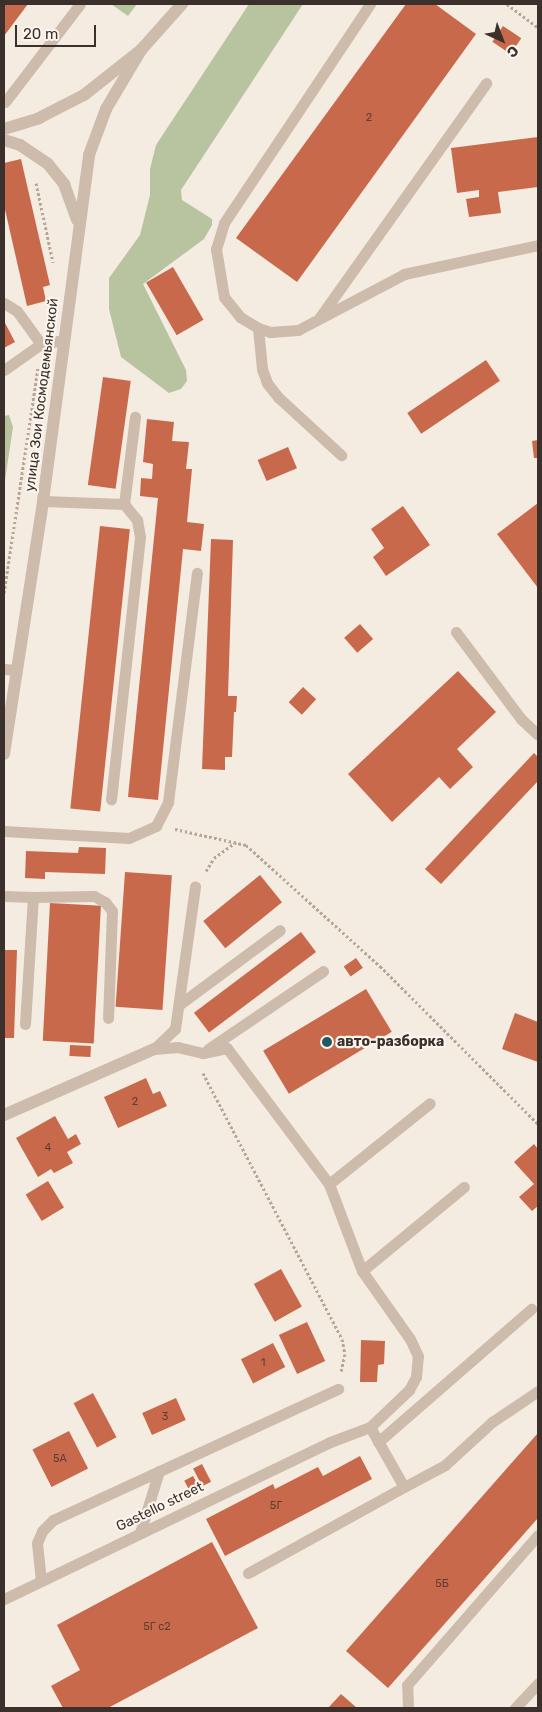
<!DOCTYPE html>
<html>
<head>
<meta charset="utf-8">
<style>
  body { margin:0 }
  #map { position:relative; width:542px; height:1712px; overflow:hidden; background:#f4ebe1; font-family:Rubik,sans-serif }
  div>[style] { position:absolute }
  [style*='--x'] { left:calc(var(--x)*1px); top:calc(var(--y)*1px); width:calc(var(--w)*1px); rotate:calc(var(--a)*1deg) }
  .green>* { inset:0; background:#b8c4a0 }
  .building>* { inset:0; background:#c8694b; transform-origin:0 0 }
  .path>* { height:3px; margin-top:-1.5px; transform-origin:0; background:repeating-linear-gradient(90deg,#b9a596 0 2.5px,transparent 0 5px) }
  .lane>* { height:11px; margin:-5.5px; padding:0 5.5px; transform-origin:5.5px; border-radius:5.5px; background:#cdbbac }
  .street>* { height:12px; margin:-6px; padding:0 6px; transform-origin:6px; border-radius:6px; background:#cdbbac }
  .dots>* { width:14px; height:14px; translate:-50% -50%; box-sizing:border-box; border:2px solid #fbf5ee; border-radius:50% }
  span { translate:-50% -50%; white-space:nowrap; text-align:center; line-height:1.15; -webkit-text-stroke:4.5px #fbf5ee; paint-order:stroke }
  .number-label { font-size:11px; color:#5e3e33 }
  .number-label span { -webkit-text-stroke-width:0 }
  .street-label { font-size:14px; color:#3b302b }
  .poi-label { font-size:14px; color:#3b302b; font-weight:700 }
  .left { translate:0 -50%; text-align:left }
  .frame { position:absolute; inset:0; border:5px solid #3b302b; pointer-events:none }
  .north { position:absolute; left:477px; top:15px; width:50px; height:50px; -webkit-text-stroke:4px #fbf5ee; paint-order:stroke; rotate:137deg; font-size:14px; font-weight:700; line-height:20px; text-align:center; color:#3b302b }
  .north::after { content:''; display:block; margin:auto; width:18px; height:22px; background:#3b302b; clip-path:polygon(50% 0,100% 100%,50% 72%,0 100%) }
  .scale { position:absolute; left:15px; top:25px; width:81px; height:22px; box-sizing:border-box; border:2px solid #3b302b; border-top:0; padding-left:6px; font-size:15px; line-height:18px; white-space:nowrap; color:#3b302b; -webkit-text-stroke:4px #fbf5ee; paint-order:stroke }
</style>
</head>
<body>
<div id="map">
  <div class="green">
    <i style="clip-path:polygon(111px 4px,137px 4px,128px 16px)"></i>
    <i style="clip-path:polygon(249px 4px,303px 4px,181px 190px,182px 200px,212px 219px,212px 225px,204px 239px,143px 284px,186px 370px,187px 381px,181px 389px,169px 393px,121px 357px,109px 309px,109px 278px,140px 235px,150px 195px,150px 169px,156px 145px)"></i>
    <i style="clip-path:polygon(9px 415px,13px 427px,4px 487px,4px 416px)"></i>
  </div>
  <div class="building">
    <i style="clip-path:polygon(4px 4px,28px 4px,4px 36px)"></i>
    <i style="clip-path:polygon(406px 4px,435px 4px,476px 34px,297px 282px,236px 238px)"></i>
    <i style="left:503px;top:26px;width:22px;height:19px;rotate:34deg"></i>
    <i style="clip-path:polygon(538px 137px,538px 187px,498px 192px,501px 213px,469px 217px,466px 199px,479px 197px,479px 190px,457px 193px,451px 148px)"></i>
    <i style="clip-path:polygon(21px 159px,50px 285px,43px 287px,46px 301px,27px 306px,4px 205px,4px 163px)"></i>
    <i style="left:173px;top:267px;width:61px;height:31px;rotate:60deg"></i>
    <i style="clip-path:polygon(4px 321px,15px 342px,4px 348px)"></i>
    <i style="left:486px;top:360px;width:25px;height:95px;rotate:56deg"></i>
    <i style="left:103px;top:377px;width:28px;height:109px;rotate:8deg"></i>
    <i style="clip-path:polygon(147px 419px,174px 422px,172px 441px,189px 442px,186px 469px,192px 469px,187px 522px,204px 524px,201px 551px,183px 549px,158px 800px,128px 797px,158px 498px,140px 496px,141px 478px,152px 479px,153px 464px,143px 462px)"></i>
    <i style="clip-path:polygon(538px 440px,538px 458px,534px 458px,532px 441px)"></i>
    <i style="left:288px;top:447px;width:23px;height:33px;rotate:67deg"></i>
    <i style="clip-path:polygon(538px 503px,538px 588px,497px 534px)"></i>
    <i style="clip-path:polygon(403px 506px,430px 545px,386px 576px,373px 557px,384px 548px,371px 529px)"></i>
    <i style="left:100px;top:526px;width:30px;height:284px;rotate:6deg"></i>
    <i style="clip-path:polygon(211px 539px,233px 540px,228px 696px,237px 696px,236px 712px,234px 712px,232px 757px,225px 757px,225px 770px,202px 769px)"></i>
    <i style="left:360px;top:624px;width:20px;height:21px;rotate:49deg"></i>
    <i style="clip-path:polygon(458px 671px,496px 712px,457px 749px,473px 767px,450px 789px,439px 777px,392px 822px,348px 774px)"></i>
    <i style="left:303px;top:687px;width:18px;height:21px;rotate:43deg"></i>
    <i style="clip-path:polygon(534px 753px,538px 757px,538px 781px,441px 884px,425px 869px)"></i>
    <i style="clip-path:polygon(79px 847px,106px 848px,105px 874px,45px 872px,45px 879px,25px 878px,26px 851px,78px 853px)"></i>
    <i style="left:125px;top:872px;width:47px;height:135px;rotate:4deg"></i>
    <i style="left:260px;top:875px;width:35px;height:73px;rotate:51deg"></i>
    <i style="left:50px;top:903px;width:51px;height:138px;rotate:3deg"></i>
    <i style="left:301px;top:932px;width:25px;height:134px;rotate:53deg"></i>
    <i style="clip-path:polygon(4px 950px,17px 950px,14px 1038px,4px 1038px)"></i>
    <i style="left:356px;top:958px;width:12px;height:15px;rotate:55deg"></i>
    <i style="left:366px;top:989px;width:50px;height:120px;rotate:59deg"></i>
    <i style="clip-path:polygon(515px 1013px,538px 1022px,538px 1062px,502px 1049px)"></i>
    <i style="left:70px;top:1045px;width:21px;height:11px;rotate:3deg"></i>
    <i style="clip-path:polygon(146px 1078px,153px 1094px,160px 1091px,167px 1106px,118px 1128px,104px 1097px)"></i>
    <i style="clip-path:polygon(55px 1116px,68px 1139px,76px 1134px,81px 1144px,67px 1152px,73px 1163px,54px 1173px,51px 1169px,38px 1177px,16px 1138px)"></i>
    <i style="clip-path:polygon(534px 1144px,538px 1149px,538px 1206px,532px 1211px,519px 1197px,534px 1184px,514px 1162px)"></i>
    <i style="left:48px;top:1181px;width:31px;height:26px;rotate:59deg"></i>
    <i style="left:281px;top:1269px;width:43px;height:31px;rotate:61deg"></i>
    <i style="left:307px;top:1322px;width:43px;height:31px;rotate:65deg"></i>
    <i style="clip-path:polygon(361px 1340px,385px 1341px,384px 1364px,378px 1365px,377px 1382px,360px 1382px)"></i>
    <i style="left:273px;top:1343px;width:27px;height:36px;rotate:63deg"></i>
    <i style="left:93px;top:1393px;width:50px;height:22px;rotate:62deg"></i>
    <i style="left:176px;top:1398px;width:24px;height:37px;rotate:66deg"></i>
    <i style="left:69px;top:1431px;width:42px;height:41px;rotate:63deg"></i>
    <i style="clip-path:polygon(538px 1433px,538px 1518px,388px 1688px,346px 1651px)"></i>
    <i style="clip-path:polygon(360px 1456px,372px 1479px,225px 1556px,206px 1519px,273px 1484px,275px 1489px,318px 1467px,323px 1476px)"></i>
    <i style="left:202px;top:1464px;width:20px;height:10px;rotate:63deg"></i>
    <i style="left:193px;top:1476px;width:13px;height:10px;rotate:61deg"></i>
    <i style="clip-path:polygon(212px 1542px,258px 1628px,108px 1708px,63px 1708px,51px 1686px,80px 1670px,57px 1625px)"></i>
    <i style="clip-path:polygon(341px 1694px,357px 1708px,328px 1708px)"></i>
  </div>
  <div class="path">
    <i style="--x:507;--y:4;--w:39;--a:37"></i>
    <i style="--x:36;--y:183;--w:81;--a:77.9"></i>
    <i style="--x:4;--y:593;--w:227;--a:-81.4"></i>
    <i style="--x:175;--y:829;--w:73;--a:12.7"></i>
    <i style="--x:246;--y:845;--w:181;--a:42.1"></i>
    <i style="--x:380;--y:966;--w:223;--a:45"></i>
    <i style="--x:206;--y:871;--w:15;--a:-58"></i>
    <i style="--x:214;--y:858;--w:29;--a:-36"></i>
    <i style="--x:203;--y:1073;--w:300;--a:62.4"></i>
    <i style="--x:342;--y:1339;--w:15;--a:79"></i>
    <i style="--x:345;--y:1354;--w:18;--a:103"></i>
  </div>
  <div class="lane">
    <i style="--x:370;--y:4;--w:263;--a:123.7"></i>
    <i style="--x:224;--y:223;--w:27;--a:107"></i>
    <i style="--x:216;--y:249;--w:49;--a:80.5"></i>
    <i style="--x:224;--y:297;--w:26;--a:51"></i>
    <i style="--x:240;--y:317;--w:21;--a:31"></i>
    <i style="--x:258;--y:328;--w:13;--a:18"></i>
    <i style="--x:270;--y:332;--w:28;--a:-4"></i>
    <i style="--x:298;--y:330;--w:120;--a:-27.8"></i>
    <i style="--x:404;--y:274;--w:137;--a:-12.2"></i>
    <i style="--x:5;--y:102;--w:123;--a:-52.6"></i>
    <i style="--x:4;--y:303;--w:15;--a:32"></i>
    <i style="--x:17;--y:311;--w:41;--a:54"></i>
    <i style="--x:41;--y:344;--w:23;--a:-10"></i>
    <i style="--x:320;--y:317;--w:287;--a:-54.6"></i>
    <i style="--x:258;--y:328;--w:41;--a:84.4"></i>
    <i style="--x:262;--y:369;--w:15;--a:70"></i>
    <i style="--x:267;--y:383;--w:18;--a:52"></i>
    <i style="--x:278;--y:397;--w:86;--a:42.6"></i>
    <i style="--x:4;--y:370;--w:45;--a:-35.1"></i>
    <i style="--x:43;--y:501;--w:81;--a:2.1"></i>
    <i style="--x:124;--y:504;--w:21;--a:51"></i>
    <i style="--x:137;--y:520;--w:17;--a:80"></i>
    <i style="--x:140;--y:537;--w:264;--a:96.3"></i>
    <i style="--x:124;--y:504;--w:88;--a:-82.8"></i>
    <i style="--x:456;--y:632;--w:109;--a:53.2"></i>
    <i style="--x:521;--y:719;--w:23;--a:43"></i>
    <i style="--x:4;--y:669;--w:13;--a:4"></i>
    <i style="--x:4;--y:831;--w:125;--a:3.2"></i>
    <i style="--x:129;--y:838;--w:30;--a:-24"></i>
    <i style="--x:156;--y:826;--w:27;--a:-63"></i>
    <i style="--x:168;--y:802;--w:231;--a:-82.8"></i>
    <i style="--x:4;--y:896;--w:29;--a:2"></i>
    <i style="--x:180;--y:1004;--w:124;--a:-36.5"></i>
    <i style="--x:25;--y:1024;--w:127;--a:-86.4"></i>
    <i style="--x:33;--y:897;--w:61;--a:-0.9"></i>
    <i style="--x:94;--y:896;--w:13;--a:29"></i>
    <i style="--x:105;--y:902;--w:11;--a:52"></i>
    <i style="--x:112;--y:911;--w:107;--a:92.1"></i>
    <i style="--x:154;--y:1049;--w:29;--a:-44"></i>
    <i style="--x:175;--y:1029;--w:144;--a:-82"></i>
    <i style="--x:208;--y:1049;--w:139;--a:-34.1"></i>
    <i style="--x:329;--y:1184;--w:129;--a:-38.7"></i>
    <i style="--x:362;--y:1271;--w:132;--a:-39.5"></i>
    <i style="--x:370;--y:1427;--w:69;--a:60.5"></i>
    <i style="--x:404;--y:1487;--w:47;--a:-28.2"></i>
    <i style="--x:445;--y:1465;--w:64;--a:-42.5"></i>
    <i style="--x:492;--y:1422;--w:55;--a:-34"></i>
    <i style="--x:378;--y:1442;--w:203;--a:-41"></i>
    <i style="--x:140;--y:1533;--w:65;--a:-73"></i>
    <i style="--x:248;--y:1573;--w:178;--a:-28.9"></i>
    <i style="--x:41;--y:1581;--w:38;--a:-96"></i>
    <i style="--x:37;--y:1543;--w:13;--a:-67"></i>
    <i style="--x:42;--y:1531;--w:16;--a:-45"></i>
    <i style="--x:53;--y:1520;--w:314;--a:-24.7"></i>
    <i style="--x:4;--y:1599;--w:362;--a:-25.7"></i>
    <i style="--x:330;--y:1442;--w:43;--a:-20.6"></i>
    <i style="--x:370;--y:1427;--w:54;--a:-43.5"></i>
    <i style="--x:409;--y:1390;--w:15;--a:-62"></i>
    <i style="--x:416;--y:1377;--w:21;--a:-85"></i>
    <i style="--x:418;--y:1356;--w:19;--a:-115"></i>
    <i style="--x:410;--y:1339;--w:83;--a:-125.2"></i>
    <i style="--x:362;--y:1271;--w:93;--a:-110.8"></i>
    <i style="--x:329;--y:1184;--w:170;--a:-126.9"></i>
    <i style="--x:227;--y:1048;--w:25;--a:168"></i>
    <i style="--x:203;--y:1053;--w:26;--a:-167"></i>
    <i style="--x:178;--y:1047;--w:24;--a:175"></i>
    <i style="--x:408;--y:1708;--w:23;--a:-92"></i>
    <i style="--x:407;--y:1685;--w:199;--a:-48.9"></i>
    <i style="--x:515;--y:1708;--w:34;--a:-47"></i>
  </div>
  <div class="street">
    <i style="--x:4;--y:129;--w:37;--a:-17"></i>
    <i style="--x:39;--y:118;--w:51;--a:-27.1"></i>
    <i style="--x:84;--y:95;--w:73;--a:-38.3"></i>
    <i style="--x:141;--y:50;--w:62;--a:-48.3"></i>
    <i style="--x:4;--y:140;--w:17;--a:17"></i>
    <i style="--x:20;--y:145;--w:34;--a:34"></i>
    <i style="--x:48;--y:164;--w:26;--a:51"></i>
    <i style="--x:64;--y:184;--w:38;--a:70"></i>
    <i style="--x:4;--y:754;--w:256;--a:-81.2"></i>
    <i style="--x:43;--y:501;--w:349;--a:-82.4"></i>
    <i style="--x:89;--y:155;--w:49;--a:-69.7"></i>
    <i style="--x:106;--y:109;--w:69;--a:-59.3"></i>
    <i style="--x:4;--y:1115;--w:164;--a:-23.7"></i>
  </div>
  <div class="dots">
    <i style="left:327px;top:1042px;background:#1f5a5e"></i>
  </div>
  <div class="number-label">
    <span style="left:369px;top:118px">2</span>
    <span style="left:135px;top:1102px">2</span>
    <span style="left:48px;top:1148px">4</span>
    <span style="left:263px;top:1363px">1</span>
    <span style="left:165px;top:1417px">3</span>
    <span style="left:60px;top:1459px">5А</span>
    <span style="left:276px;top:1506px">5Г</span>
    <span style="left:442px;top:1584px">5Б</span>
    <span style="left:157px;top:1627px">5Г с2</span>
  </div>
  <div class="street-label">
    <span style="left:42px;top:395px;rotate:-83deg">улица Зои Космодемьянской</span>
    <span style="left:160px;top:1507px;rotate:-26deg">Gastello street</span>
  </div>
  <div class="poi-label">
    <span class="left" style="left:337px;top:1042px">авто-разборка</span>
  </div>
  <div class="frame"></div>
  <div class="north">С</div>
  <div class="scale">20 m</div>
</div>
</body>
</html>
